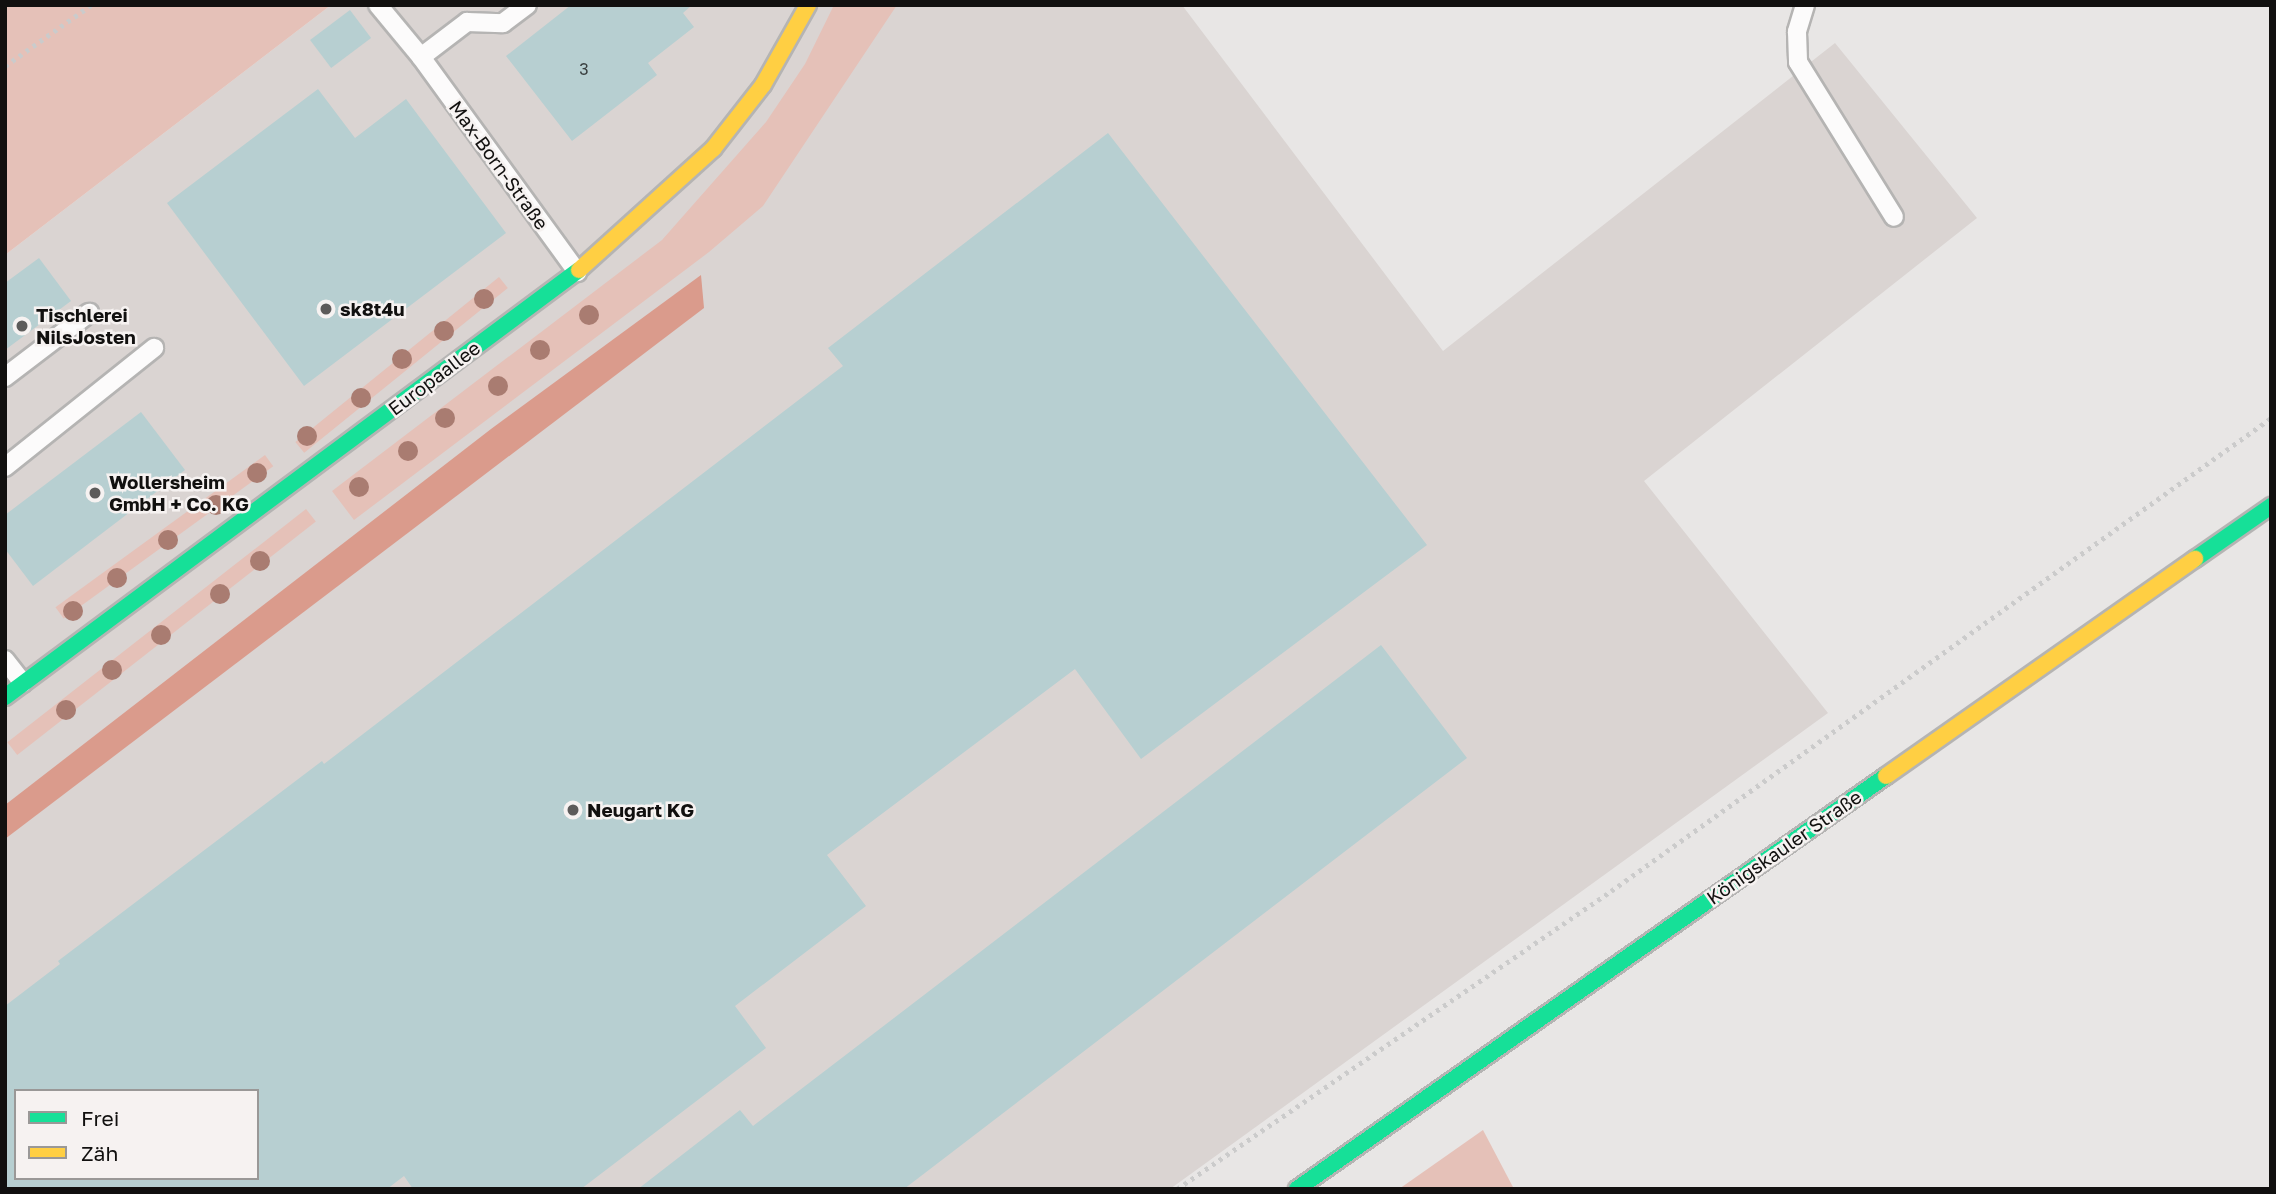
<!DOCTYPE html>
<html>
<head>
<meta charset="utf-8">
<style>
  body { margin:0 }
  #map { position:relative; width:2276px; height:1194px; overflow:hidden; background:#e8e6e5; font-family:"Golos Text",sans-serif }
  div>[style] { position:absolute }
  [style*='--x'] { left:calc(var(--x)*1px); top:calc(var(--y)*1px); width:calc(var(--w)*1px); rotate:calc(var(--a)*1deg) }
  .built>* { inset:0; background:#dad4d2 }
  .green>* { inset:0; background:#e5c1b8; transform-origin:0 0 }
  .water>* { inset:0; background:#da9b8c }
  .building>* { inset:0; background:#b7cfd1; transform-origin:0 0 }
  .path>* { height:4.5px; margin-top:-2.25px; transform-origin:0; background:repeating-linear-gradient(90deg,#cbcbcb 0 3.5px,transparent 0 8.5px) }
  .roads { filter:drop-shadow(2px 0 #b5b4b3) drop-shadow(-2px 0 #b5b4b3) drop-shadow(0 2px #b5b4b3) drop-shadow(0 -2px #b5b4b3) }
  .lane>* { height:18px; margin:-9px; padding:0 9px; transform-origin:9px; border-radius:9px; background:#fcfbfb }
  .fast>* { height:16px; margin:-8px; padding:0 8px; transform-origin:8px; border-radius:8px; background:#16e098 }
  .slow>* { height:16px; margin:-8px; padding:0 8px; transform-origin:8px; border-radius:8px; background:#ffcf43 }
  .trees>* { width:20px; height:20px; margin:-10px; border-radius:50%; background:#a97c71 }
  .dots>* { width:19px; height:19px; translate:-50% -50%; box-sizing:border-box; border:4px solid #f6f2f1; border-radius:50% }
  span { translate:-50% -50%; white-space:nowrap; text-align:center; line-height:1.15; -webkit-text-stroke:5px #f6f2f1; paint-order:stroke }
  .number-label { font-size:16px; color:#3a4040 }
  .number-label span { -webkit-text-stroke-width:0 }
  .street-label { font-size:19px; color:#11100f }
  .poi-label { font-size:19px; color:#11100f; font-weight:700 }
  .left { translate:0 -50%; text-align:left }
  .frame { position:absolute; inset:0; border:7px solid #11100f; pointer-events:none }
  .legend { position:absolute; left:14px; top:1089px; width:245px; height:91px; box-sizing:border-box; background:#f6f2f1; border:2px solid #9a9897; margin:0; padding:9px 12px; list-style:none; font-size:21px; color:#11100f }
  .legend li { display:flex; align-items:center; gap:14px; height:35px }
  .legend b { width:35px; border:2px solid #9a9897 }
</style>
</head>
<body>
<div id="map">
  <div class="built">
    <i style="clip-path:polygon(evenodd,331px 5px,1182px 5px,1443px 351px,1835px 43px,1977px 218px,1644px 481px,1828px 713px,1170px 1189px,5px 1189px,5px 255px,331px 5px,16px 1091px,257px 1091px,257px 1178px,16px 1178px,16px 1091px)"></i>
  </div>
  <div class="green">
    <i style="clip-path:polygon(5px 5px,331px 5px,5px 255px)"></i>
    <i style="clip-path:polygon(834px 5px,897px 5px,763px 206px,709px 252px,354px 520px,332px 491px,662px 240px,766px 122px,805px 64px)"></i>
    <i style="left:499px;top:277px;width:14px;height:262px;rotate:51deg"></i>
    <i style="left:265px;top:455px;width:14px;height:259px;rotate:54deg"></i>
    <i style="left:306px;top:509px;width:16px;height:379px;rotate:52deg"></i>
    <i style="clip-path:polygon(1483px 1130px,1514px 1189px,1399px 1189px)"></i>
  </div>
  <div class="water">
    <i style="clip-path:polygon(701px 275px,704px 308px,5px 839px,5px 805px,491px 429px)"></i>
  </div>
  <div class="building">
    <i style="clip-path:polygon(571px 5px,692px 5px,683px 13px,694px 27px,648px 63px,657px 75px,572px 141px,506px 56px)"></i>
    <i style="left:350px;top:10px;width:35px;height:50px;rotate:53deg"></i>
    <i style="clip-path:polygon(318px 89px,355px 138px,406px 99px,506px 233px,304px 386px,167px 203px)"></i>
    <i style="clip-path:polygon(evenodd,1108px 133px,1427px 545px,1141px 759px,1075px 669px,827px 855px,866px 906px,735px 1006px,766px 1048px,581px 1189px,413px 1189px,404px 1176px,387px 1189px,5px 1189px,5px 1006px,60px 964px,58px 961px,322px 761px,324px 764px,843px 366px,828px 348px,1108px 133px,16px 1091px,257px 1091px,257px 1178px,16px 1178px,16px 1091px)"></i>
    <i style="clip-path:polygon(39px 258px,71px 301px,5px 350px,5px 283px)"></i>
    <i style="clip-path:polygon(141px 412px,185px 470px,33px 586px,5px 549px,5px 515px)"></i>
    <i style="clip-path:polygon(1381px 645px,1467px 758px,904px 1189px,638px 1189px,740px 1110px,753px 1126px)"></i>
  </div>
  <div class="path">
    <i style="--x:5;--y:66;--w:105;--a:-35.3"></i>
    <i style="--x:1177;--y:1189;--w:526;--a:-34.47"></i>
    <i style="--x:1611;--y:891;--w:812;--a:-35.63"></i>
  </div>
  <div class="roads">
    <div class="lane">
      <i style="--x:378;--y:5;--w:67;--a:50.4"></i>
      <i style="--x:421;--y:57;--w:266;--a:54"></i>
      <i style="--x:1805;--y:5;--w:28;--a:107"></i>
      <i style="--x:1797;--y:32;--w:30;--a:88"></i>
      <i style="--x:1798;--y:62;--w:182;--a:58.2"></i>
      <i style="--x:421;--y:57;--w:58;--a:-37.3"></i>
      <i style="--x:467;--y:22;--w:36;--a:2"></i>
      <i style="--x:503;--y:23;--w:30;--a:-37"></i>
      <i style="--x:5;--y:377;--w:106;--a:-37.3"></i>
      <i style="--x:5;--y:467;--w:191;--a:-38.6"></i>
      <i style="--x:5;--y:660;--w:29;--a:52"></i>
    </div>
    <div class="fast">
      <i style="--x:2195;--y:559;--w:93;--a:-34.9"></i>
      <i style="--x:5;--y:697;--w:715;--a:-36.65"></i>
      <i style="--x:1297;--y:1189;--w:719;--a:-35.04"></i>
    </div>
    <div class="slow">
      <i style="--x:579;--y:270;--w:181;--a:-42.1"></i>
      <i style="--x:713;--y:149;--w:81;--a:-52"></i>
      <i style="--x:763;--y:85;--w:92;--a:-60.6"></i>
      <i style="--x:1886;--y:776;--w:378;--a:-35.1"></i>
    </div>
  </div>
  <div class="trees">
    <i style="left:484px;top:299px"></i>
    <i style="left:589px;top:315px"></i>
    <i style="left:444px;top:331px"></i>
    <i style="left:540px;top:350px"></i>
    <i style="left:402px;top:359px"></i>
    <i style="left:498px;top:386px"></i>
    <i style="left:361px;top:398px"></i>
    <i style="left:445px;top:418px"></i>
    <i style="left:307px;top:436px"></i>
    <i style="left:408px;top:451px"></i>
    <i style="left:257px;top:473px"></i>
    <i style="left:359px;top:487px"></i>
    <i style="left:216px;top:505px"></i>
    <i style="left:168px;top:540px"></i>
    <i style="left:260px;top:561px"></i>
    <i style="left:117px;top:578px"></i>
    <i style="left:220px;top:594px"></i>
    <i style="left:73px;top:611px"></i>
    <i style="left:161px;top:635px"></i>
    <i style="left:112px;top:670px"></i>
    <i style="left:66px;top:710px"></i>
  </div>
  <div class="dots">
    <i style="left:326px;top:309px;background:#5c5b5a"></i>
    <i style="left:22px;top:326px;background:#5c5b5a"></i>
    <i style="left:95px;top:493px;background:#5c5b5a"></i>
    <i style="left:573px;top:810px;background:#5c5b5a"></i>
  </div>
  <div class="number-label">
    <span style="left:584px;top:69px">3</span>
  </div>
  <div class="street-label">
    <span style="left:499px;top:165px;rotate:54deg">Max-Born-Straße</span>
    <span style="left:434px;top:378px;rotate:-37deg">Europaallee</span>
    <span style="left:1784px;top:847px;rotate:-35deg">Königskauler Straße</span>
  </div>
  <div class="poi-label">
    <span class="left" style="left:340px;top:309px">sk8t4u</span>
    <span class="left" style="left:36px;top:326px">Tischlerei<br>NilsJosten</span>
    <span class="left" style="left:109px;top:493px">Wollersheim<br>GmbH + Co. KG</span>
    <span class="left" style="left:587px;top:810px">Neugart KG</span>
  </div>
  <div class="frame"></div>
  <ul class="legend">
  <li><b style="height:9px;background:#16e098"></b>Frei</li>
  <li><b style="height:9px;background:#ffcf43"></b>Zäh</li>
  </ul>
</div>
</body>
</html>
